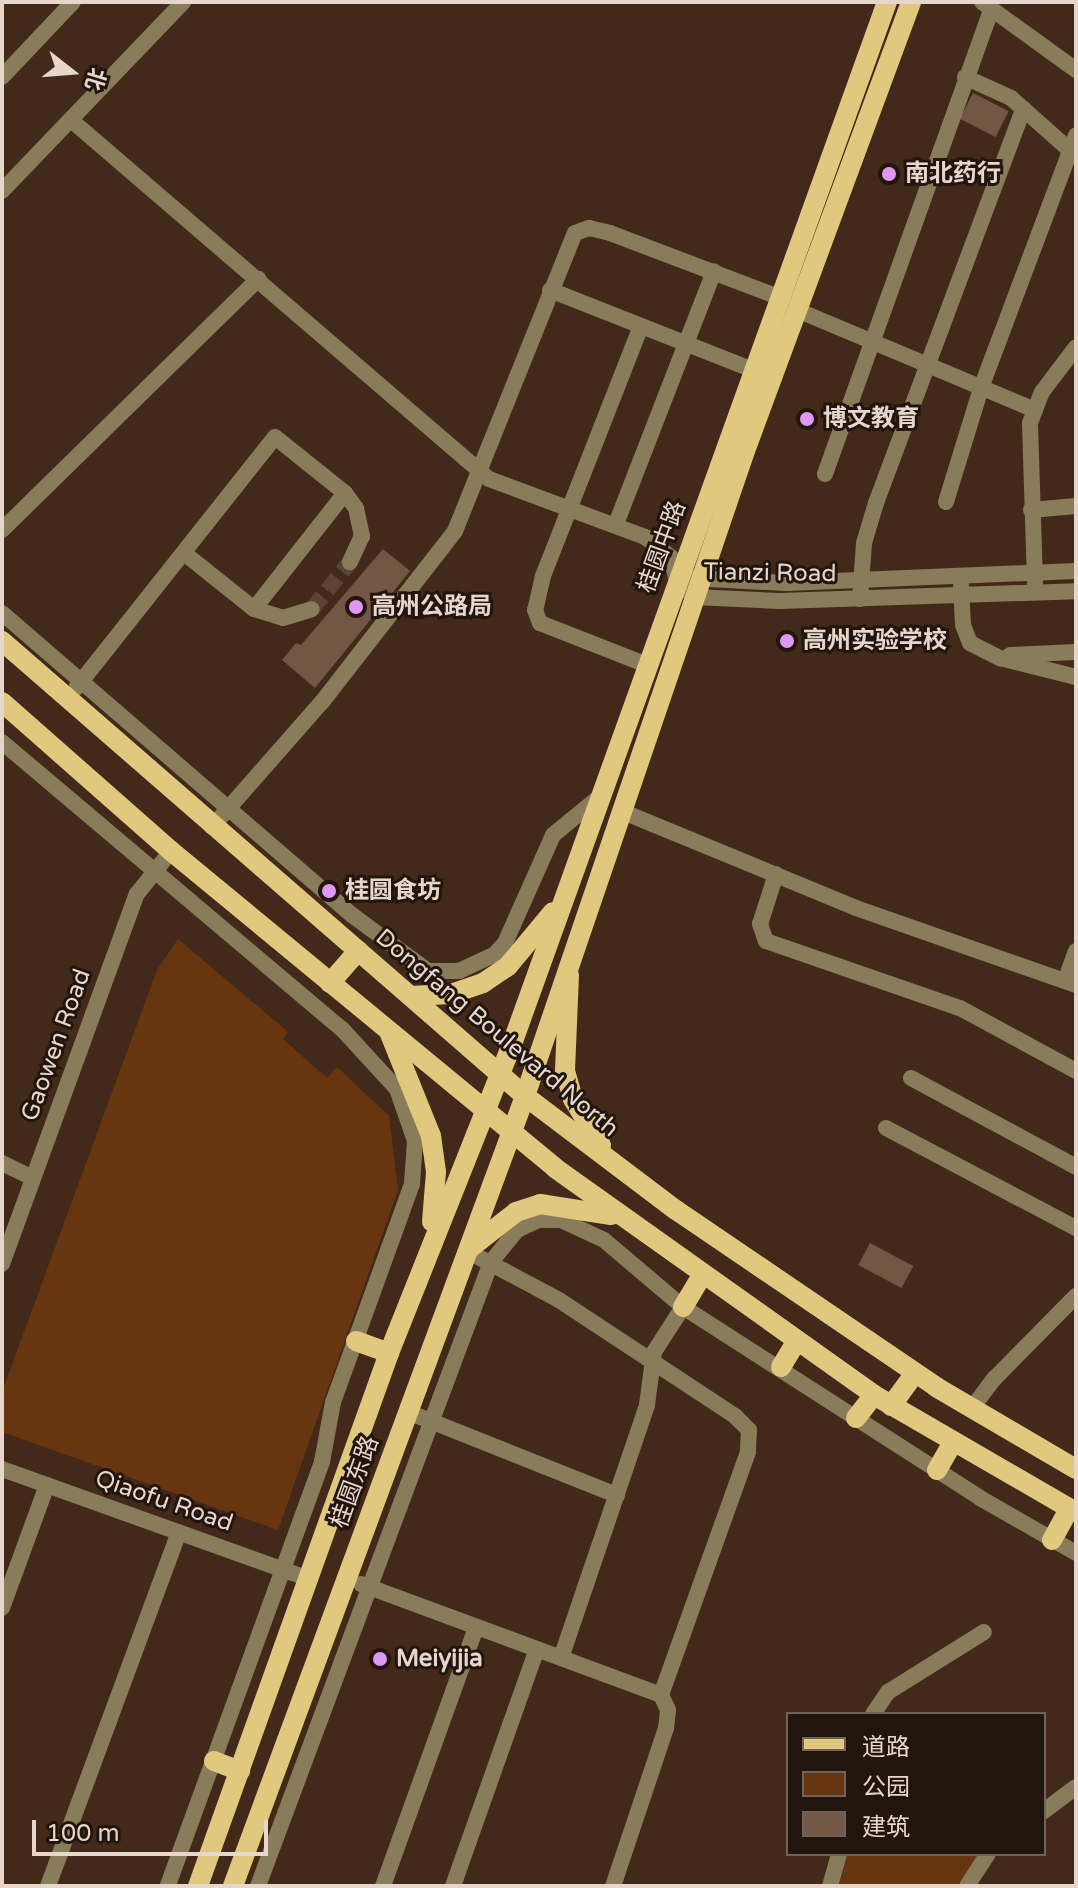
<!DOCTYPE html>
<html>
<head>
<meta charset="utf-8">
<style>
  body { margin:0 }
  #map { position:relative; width:1078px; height:1888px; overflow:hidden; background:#432919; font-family:"Varela Round","Noto Sans SC",sans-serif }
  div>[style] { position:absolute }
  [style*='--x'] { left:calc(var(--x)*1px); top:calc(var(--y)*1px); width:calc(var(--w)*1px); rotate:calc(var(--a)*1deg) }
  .green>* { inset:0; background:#673611 }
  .building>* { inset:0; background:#735745; transform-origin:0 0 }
  .minor-tunnel>* { height:16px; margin-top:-8px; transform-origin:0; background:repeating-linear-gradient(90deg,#5c4334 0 16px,transparent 0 24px) }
  .minor>* { height:16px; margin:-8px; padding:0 8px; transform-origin:8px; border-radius:8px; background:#887c5a }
  .major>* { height:20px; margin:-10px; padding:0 10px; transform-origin:10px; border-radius:10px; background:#e1c87f }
  .dots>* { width:22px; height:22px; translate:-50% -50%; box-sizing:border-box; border:4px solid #21150e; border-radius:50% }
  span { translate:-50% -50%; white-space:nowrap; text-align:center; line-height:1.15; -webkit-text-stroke:6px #21150e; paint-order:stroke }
  .poi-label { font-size:24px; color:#e7d6cb; font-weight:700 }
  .left { translate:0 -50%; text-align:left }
  .street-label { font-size:24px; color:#e7d6cb }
  .frame { position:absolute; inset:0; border:4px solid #e7d6cb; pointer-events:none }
  .legend { position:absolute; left:786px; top:1712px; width:260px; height:144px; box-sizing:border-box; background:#21150e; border:2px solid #70625a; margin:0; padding:10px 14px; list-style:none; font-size:24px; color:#e7d6cb }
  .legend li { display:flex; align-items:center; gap:16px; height:40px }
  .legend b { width:40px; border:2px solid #70625a }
  .north { position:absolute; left:32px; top:32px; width:80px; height:80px; -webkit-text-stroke:6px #21150e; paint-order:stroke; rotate:107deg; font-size:22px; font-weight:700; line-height:32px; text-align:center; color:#e7d6cb }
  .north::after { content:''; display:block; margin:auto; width:28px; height:36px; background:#e7d6cb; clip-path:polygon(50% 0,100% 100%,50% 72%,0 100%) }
  .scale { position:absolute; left:32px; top:1820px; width:236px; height:36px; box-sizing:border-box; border:4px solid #e7d6cb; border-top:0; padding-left:10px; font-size:24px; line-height:28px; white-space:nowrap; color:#e7d6cb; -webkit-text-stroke:6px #21150e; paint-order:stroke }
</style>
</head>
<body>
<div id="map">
  <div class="green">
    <i style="clip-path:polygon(178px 939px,288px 1032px,283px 1039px,327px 1078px,337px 1067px,389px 1116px,398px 1190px,278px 1530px,2px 1432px,2px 1392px,157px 970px)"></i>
    <i style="clip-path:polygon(848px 1854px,979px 1854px,957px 1886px,839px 1886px)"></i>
  </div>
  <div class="building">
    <i style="left:973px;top:93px;width:40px;height:29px;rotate:27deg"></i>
    <i style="clip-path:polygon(383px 549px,410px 571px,315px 688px,282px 660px,296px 643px,301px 645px)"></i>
    <i style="left:870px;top:1243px;width:49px;height:25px;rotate:28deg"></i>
  </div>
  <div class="minor-tunnel">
    <i style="--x:312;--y:609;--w:60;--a:-51"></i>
  </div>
  <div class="minor">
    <i style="--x:982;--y:2;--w:116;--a:35.9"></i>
    <i style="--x:2;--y:77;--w:103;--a:-46.6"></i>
    <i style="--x:965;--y:77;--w:51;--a:24.5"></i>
    <i style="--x:1011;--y:98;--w:84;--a:41.6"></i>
    <i style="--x:71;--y:120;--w:551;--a:40.66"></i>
    <i style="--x:489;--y:479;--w:166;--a:20.4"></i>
    <i style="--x:645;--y:537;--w:33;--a:38"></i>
    <i style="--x:671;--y:557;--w:25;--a:76"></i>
    <i style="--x:677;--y:581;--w:23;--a:43"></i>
    <i style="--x:694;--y:597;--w:86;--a:2.7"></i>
    <i style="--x:780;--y:601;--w:296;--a:-1.9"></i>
    <i style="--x:2;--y:191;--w:262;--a:-46.2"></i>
    <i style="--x:550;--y:290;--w:218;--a:21.5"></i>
    <i style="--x:797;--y:310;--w:258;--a:22.8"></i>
    <i style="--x:641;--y:326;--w:269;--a:111.4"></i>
    <i style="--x:543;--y:576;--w:35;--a:103"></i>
    <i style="--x:535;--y:610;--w:14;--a:69"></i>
    <i style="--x:540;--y:623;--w:115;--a:21.4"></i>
    <i style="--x:825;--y:474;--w:493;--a:-70.3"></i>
    <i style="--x:345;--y:493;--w:19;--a:54"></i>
    <i style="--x:356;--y:508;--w:29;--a:78"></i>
    <i style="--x:362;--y:536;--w:29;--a:115"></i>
    <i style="--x:946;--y:502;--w:119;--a:-72.9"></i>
    <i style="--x:981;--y:388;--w:270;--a:-69.4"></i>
    <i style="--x:1031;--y:510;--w:45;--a:-5.1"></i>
    <i style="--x:616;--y:524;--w:271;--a:-68.8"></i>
    <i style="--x:2;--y:530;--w:359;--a:-44.4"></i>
    <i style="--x:690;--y:578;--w:97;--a:3"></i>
    <i style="--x:787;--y:583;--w:289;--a:-2.4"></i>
    <i style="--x:1035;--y:583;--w:160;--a:-91.8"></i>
    <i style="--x:1030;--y:423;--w:33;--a:-69"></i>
    <i style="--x:1042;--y:392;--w:56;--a:-52.9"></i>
    <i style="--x:961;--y:585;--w:40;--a:87.1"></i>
    <i style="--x:963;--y:625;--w:19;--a:69"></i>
    <i style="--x:970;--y:643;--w:34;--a:27"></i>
    <i style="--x:1000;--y:658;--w:78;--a:14"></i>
    <i style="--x:860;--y:599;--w:56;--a:-85.9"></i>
    <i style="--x:864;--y:543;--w:42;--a:-73.3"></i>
    <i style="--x:876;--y:503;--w:421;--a:-69.5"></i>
    <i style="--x:254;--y:609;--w:30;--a:17"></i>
    <i style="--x:283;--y:618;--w:30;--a:-17"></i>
    <i style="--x:2;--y:613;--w:462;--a:40.8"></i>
    <i style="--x:352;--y:915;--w:94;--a:36.4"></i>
    <i style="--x:428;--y:971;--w:31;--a:0"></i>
    <i style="--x:459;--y:971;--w:38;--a:-25"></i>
    <i style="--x:494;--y:955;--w:16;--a:-47"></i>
    <i style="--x:505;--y:943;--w:118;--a:-66"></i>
    <i style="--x:553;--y:835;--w:58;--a:-39.4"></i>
    <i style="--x:1010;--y:655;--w:66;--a:-2.6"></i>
    <i style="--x:76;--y:688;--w:320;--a:-51.6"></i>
    <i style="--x:275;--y:437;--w:90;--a:38.7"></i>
    <i style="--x:345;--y:493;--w:147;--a:128.1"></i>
    <i style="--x:254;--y:609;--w:88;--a:-141.4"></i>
    <i style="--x:2;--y:742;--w:445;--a:40.2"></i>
    <i style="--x:342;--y:1029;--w:81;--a:47.5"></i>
    <i style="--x:397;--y:1089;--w:55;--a:70.9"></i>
    <i style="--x:415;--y:1141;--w:43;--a:94"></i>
    <i style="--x:412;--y:1184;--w:232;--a:109.9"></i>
    <i style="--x:333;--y:1402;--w:61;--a:100.4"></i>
    <i style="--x:322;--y:1462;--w:451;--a:110"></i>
    <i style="--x:621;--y:811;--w:254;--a:22.4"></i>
    <i style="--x:856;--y:908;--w:233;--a:19.3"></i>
    <i style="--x:212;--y:827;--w:167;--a:-48.7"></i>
    <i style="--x:322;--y:702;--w:217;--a:-52.1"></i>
    <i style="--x:455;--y:531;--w:321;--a:-68.1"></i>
    <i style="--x:575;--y:233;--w:15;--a:-20"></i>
    <i style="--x:589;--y:228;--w:22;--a:13"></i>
    <i style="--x:610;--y:233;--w:183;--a:20.8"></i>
    <i style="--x:776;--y:874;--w:52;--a:107.7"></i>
    <i style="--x:760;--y:924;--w:18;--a:71"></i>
    <i style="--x:766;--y:941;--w:205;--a:19.1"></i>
    <i style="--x:960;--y:1008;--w:132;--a:28.5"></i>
    <i style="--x:1065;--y:981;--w:32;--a:-70"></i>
    <i style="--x:911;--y:1078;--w:187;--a:28.3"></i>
    <i style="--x:886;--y:1128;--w:215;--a:27.8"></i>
    <i style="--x:2;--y:1163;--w:34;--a:26"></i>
    <i style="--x:467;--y:1251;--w:104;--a:28"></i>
    <i style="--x:559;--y:1300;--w:211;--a:33.4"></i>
    <i style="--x:735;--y:1416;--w:20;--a:45"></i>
    <i style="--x:749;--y:1430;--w:22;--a:93"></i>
    <i style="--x:748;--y:1452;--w:258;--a:109.7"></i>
    <i style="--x:2;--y:1264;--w:394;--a:-70"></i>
    <i style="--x:137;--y:894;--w:55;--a:-51.7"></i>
    <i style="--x:972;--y:1408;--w:38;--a:-53"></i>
    <i style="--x:995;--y:1378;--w:115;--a:-45.4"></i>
    <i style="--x:408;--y:1412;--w:225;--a:21.7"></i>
    <i style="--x:2;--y:1469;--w:327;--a:19.7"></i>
    <i style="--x:361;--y:1584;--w:320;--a:20.3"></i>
    <i style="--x:661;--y:1695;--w:17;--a:65"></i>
    <i style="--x:668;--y:1710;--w:18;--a:96"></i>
    <i style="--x:666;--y:1728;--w:167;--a:108.5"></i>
    <i style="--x:2;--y:1608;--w:131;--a:-69.9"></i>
    <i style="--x:561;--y:1658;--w:267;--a:-71.2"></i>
    <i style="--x:647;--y:1405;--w:53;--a:-82.5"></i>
    <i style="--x:654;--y:1352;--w:54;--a:-57.2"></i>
    <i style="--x:873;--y:1714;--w:27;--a:-56"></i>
    <i style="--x:888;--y:1692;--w:113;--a:-32"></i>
    <i style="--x:1044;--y:1811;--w:40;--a:-37"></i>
    <i style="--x:48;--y:1886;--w:377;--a:-69.7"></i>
    <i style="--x:258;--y:1886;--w:666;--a:-69.52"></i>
    <i style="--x:491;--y:1262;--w:41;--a:-50.9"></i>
    <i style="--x:517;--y:1230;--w:23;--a:-25"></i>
    <i style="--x:538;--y:1220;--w:23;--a:0"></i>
    <i style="--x:561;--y:1220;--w:47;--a:24.9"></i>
    <i style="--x:604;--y:1240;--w:104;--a:40.3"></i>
    <i style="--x:683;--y:1307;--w:353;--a:32.7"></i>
    <i style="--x:980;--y:1498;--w:111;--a:29.8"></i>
    <i style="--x:383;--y:1886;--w:275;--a:-70.2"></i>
    <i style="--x:453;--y:1886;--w:251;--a:-70.5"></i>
    <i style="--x:830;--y:1886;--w:33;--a:-74"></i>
    <i style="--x:967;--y:1886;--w:38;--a:-57"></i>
  </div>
  <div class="major">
    <i style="--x:2;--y:641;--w:693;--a:41.02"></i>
    <i style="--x:525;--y:1096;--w:189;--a:37.1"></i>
    <i style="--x:676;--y:1210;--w:315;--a:34.2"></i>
    <i style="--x:936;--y:1387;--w:162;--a:30.4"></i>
    <i style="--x:2;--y:702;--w:225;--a:41.4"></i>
    <i style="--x:171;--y:851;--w:498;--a:39.5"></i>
    <i style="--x:555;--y:1168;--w:392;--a:35.4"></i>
    <i style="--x:874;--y:1395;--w:233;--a:30.1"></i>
    <i style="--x:569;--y:975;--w:96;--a:92.4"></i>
    <i style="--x:565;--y:1071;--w:29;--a:74"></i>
    <i style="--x:573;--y:1099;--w:54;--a:58.7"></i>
    <i style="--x:330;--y:983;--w:43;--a:-48.8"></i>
    <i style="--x:411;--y:996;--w:40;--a:-2.9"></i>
    <i style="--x:451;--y:994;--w:34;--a:-19"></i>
    <i style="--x:483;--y:983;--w:30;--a:-34"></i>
    <i style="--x:508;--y:966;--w:70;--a:-50.2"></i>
    <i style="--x:390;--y:1034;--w:110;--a:68.1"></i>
    <i style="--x:431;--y:1136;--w:36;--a:82"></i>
    <i style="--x:436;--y:1172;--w:50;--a:94.6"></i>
    <i style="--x:470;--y:1248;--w:58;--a:-38"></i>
    <i style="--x:516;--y:1212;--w:25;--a:-18"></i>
    <i style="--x:540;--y:1204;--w:72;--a:8.8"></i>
    <i style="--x:683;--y:1307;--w:37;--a:-59"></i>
    <i style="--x:356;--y:1341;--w:35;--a:20"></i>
    <i style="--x:781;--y:1367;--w:29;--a:-59"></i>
    <i style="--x:891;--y:1406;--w:41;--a:-54"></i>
    <i style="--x:856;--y:1418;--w:29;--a:-52"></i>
    <i style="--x:937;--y:1470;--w:30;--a:-60"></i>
    <i style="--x:1052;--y:1540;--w:35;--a:-61"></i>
    <i style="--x:214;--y:1761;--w:28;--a:21"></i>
    <i style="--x:198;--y:1886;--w:566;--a:-70.28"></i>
    <i style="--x:389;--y:1353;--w:333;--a:-68.3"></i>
    <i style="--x:512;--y:1044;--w:1107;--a:-70.21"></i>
    <i style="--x:233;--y:1886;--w:842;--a:-69.71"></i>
    <i style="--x:525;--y:1096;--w:681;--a:-71.17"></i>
    <i style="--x:745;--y:451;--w:479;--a:-69.7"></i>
  </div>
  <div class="dots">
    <i style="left:889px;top:174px;background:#de98f2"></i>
    <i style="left:807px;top:419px;background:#de98f2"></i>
    <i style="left:356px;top:607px;background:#de98f2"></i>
    <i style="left:787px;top:641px;background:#de98f2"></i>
    <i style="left:329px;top:891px;background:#de98f2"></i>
    <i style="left:380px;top:1659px;background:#de98f2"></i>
  </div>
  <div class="poi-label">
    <span class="left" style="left:905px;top:174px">南北药行</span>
    <span class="left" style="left:823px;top:419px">博文教育</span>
    <span class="left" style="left:372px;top:607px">高州公路局</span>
    <span class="left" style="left:803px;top:641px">高州实验学校</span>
    <span class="left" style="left:345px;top:891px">桂圆食坊</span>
    <span class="left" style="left:396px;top:1659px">Meiyijia</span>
  </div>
  <div class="street-label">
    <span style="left:662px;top:547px;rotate:-70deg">桂圆中路</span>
    <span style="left:770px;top:573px;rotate:1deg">Tianzi Road</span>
    <span style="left:497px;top:1033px;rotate:40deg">Dongfang Boulevard North</span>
    <span style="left:56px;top:1045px;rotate:-70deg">Gaowen Road</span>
    <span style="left:355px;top:1482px;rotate:-70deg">桂圆东路</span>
    <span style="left:164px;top:1501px;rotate:19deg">Qiaofu Road</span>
  </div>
  <div class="frame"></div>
  <ul class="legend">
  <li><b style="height:10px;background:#e1c87f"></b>道路</li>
  <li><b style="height:22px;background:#673611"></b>公园</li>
  <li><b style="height:22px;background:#735745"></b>建筑</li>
  </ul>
  <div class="north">北</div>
  <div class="scale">100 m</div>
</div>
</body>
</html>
